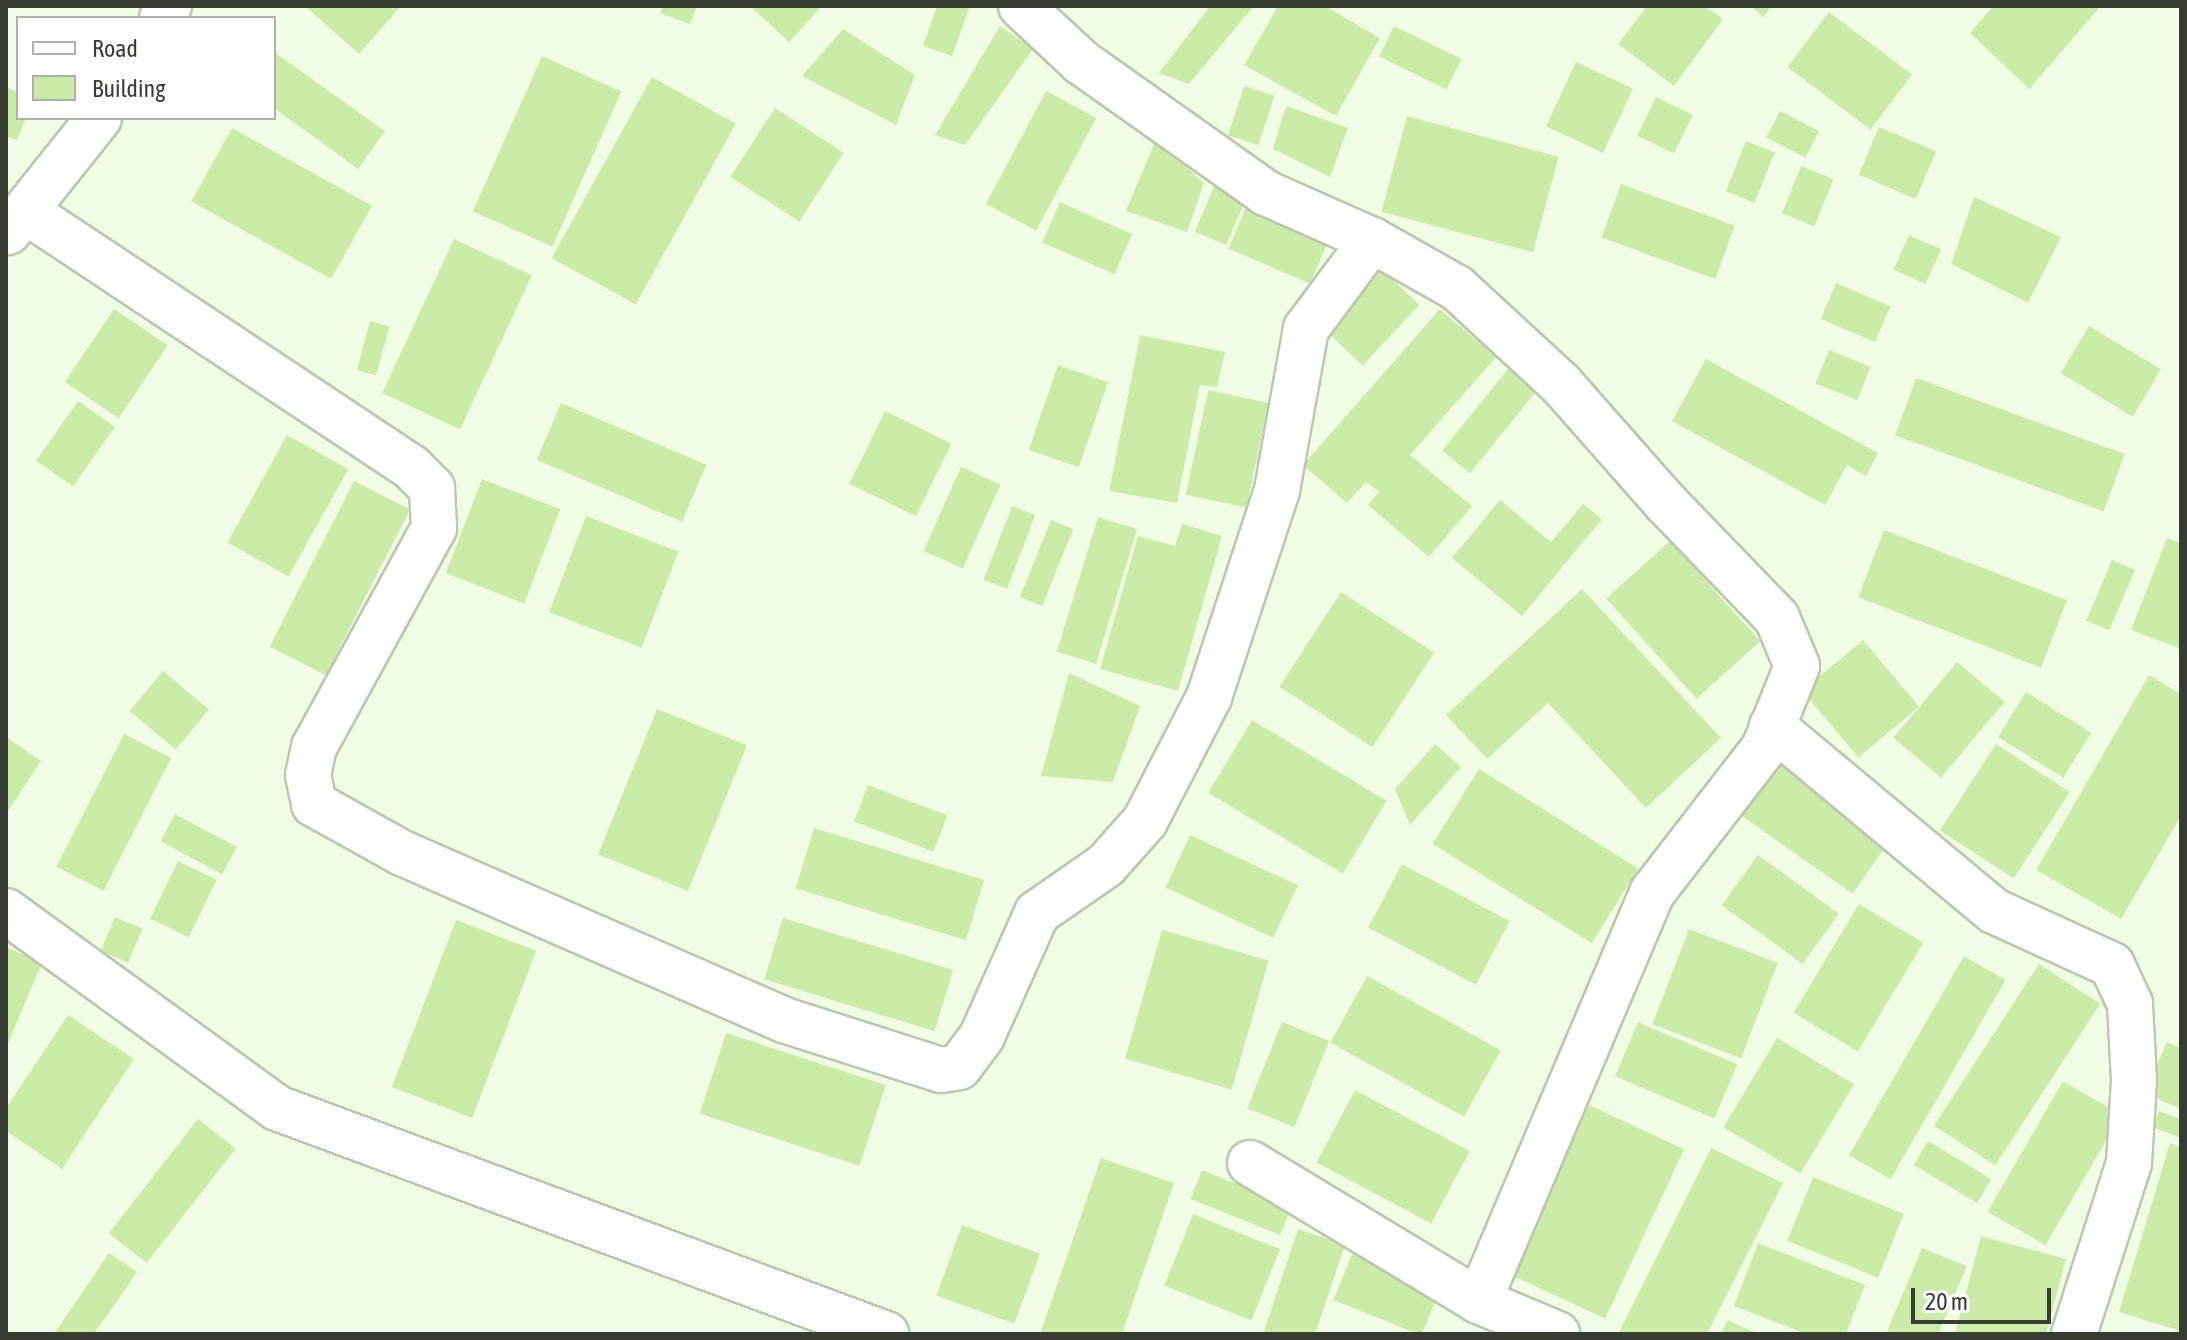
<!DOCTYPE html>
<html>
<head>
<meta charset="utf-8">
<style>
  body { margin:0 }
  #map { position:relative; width:2187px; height:1340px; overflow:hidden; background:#f0fde4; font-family:"Asap Condensed",sans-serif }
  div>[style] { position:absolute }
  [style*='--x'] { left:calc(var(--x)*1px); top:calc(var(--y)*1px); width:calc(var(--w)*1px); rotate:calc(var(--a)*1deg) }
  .building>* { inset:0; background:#cbeca7; transform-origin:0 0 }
  .roads { filter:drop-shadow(2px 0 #bbc8af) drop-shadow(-2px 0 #bbc8af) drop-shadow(0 2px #bbc8af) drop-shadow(0 -2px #bbc8af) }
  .minor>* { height:44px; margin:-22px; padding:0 22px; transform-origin:22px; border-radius:22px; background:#fff }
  span { translate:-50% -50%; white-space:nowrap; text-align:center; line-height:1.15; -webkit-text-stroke:6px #fff; paint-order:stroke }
  .frame { position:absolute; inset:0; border:8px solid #373c33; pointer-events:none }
  .legend { position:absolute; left:16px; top:16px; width:260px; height:104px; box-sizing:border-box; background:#fff; border:2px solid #afb1ad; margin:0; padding:10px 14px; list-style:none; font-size:24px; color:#373c33 }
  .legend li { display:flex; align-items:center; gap:16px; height:40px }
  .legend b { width:40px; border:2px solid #afb1ad }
  .scale { position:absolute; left:1911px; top:1288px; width:140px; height:36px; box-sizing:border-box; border:4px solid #373c33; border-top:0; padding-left:10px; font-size:24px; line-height:28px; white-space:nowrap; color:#373c33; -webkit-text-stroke:6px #fff; paint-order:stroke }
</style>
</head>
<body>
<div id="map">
  <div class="building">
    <i style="clip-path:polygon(305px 6px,401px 6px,359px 54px)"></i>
    <i style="clip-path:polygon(663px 6px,697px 6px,690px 24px,660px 13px)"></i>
    <i style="clip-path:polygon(750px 6px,822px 6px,789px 42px)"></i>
    <i style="clip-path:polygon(937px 6px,970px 6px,952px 56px,923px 46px)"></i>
    <i style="clip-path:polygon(1210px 6px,1254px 6px,1189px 84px,1159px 73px)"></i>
    <i style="clip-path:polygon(1278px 6px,1325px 6px,1380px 38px,1336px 116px,1244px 65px)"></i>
    <i style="clip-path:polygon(1647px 6px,1705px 6px,1723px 19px,1674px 86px,1618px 44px)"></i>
    <i style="clip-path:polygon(1751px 6px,1772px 6px,1763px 17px)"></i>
    <i style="clip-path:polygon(1993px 6px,2101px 6px,2029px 89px,1970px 33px)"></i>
    <i style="left:1829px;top:12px;width:104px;height:69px;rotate:37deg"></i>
    <i style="clip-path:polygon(1000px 26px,1033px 49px,965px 145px,935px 135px)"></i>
    <i style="left:1394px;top:26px;width:75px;height:34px;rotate:26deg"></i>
    <i style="clip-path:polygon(843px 29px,915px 75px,896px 125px,802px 76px)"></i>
    <i style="clip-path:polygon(274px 52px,385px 131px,358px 169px,274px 108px)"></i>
    <i style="left:542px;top:56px;width:87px;height:170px;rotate:24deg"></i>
    <i style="left:1576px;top:62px;width:63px;height:71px;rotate:25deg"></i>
    <i style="left:652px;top:77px;width:96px;height:207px;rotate:29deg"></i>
    <i style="left:1244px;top:86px;width:32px;height:52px;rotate:18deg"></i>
    <i style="clip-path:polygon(6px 87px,18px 92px,18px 118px,26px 118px,17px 140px,6px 136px)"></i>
    <i style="left:1046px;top:91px;width:57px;height:128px;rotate:28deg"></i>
    <i style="left:1656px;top:97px;width:41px;height:43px;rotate:26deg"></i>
    <i style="clip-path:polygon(1286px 106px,1348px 128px,1330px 177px,1273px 149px)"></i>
    <i style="left:775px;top:108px;width:82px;height:82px;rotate:33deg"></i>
    <i style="left:1780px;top:111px;width:44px;height:30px;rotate:27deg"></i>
    <i style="left:1407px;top:116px;width:157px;height:99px;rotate:15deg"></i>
    <i style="left:1879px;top:127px;width:62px;height:52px;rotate:23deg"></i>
    <i style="left:232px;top:128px;width:160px;height:84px;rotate:29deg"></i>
    <i style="clip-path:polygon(1156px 139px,1204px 183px,1187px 232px,1126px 211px)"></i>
    <i style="left:1746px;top:141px;width:31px;height:54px;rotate:22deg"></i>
    <i style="left:1801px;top:166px;width:35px;height:51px;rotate:22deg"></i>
    <i style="left:1216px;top:182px;width:34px;height:54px;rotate:23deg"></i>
    <i style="left:1621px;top:184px;width:121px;height:57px;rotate:20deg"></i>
    <i style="clip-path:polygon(1974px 197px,2061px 237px,2028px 303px,1951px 264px)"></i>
    <i style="left:1249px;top:200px;width:89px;height:53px;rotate:23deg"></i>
    <i style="left:1060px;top:202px;width:79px;height:44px;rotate:24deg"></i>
    <i style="left:1909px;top:235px;width:35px;height:38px;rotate:24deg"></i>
    <i style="left:454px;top:239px;width:86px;height:170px;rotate:25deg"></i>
    <i style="left:1380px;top:268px;width:54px;height:83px;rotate:43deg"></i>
    <i style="left:1836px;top:283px;width:59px;height:39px;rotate:23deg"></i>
    <i style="left:114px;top:309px;width:65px;height:88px;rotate:34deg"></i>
    <i style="clip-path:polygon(1440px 309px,1496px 357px,1410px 455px,1472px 506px,1429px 557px,1368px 505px,1379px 492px,1366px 482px,1347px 503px,1303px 465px)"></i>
    <i style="left:370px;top:321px;width:20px;height:51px;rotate:15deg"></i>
    <i style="left:2089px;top:326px;width:84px;height:55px;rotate:31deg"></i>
    <i style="clip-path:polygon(1140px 335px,1225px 352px,1217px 387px,1200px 385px,1177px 503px,1109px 491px)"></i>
    <i style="left:1829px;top:350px;width:45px;height:36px;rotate:22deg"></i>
    <i style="clip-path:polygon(1706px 359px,1878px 453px,1866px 476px,1847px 465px,1825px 505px,1672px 421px)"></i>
    <i style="left:1058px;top:365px;width:53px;height:90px;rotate:19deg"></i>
    <i style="left:1508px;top:369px;width:36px;height:105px;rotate:39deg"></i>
    <i style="left:1916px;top:378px;width:222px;height:61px;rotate:20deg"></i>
    <i style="left:1208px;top:390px;width:62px;height:107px;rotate:12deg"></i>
    <i style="left:78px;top:401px;width:45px;height:73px;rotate:35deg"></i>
    <i style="left:561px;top:403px;width:158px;height:62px;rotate:23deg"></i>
    <i style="left:885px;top:411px;width:74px;height:81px;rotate:26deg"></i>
    <i style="left:287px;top:435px;width:70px;height:123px;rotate:29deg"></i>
    <i style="left:961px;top:467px;width:43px;height:92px;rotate:24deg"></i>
    <i style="left:482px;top:479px;width:84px;height:101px;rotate:21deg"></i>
    <i style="left:354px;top:481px;width:63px;height:186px;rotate:27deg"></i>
    <i style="clip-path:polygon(1500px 500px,1551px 542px,1583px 504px,1602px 519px,1522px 616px,1452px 558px)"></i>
    <i style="left:1012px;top:506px;width:25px;height:79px;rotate:21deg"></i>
    <i style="left:586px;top:516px;width:99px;height:103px;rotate:21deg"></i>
    <i style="left:1098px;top:517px;width:41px;height:141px;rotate:17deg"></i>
    <i style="left:1051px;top:520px;width:24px;height:83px;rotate:22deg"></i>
    <i style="clip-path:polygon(1182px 524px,1222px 536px,1178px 691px,1100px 669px,1138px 536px,1175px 546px)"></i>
    <i style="left:1884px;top:530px;width:196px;height:72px;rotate:21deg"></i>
    <i style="clip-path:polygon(2167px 538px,2181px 543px,2181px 649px,2131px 630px)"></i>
    <i style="left:1670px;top:541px;width:135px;height:86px;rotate:48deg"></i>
    <i style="left:2112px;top:560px;width:25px;height:66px;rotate:23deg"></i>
    <i style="clip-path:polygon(1582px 589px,1721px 738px,1646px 808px,1548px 703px,1487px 759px,1446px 715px)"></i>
    <i style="left:1341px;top:592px;width:111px;height:113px;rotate:33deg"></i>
    <i style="left:1863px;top:640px;width:87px;height:79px;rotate:50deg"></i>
    <i style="left:1957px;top:662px;width:62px;height:99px;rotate:40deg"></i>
    <i style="left:163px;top:671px;width:60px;height:52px;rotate:40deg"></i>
    <i style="clip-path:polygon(1069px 673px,1140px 706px,1113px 782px,1041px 776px)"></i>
    <i style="clip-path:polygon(2149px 675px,2181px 694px,2181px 816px,2121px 919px,2036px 870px)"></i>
    <i style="left:2026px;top:692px;width:77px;height:53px;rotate:32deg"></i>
    <i style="left:657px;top:709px;width:97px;height:157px;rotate:22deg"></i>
    <i style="left:1252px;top:720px;width:157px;height:85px;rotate:31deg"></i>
    <i style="left:124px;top:734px;width:53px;height:149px;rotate:27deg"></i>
    <i style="clip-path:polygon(6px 737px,41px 761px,6px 814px)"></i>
    <i style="clip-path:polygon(1435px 744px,1461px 767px,1410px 825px,1395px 789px)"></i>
    <i style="left:1996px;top:744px;width:88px;height:103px;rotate:33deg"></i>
    <i style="left:1778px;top:756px;width:140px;height:70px;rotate:35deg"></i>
    <i style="left:1479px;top:769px;width:188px;height:88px;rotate:32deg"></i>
    <i style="left:868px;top:785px;width:85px;height:39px;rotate:21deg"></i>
    <i style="left:175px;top:814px;width:70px;height:31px;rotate:28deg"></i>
    <i style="left:814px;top:828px;width:178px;height:63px;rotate:17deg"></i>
    <i style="left:1190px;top:835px;width:119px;height:58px;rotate:25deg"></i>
    <i style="left:1758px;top:855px;width:100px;height:62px;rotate:36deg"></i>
    <i style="left:178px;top:861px;width:43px;height:64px;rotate:26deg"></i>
    <i style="left:1402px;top:864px;width:122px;height:72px;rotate:28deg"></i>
    <i style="left:1859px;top:904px;width:75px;height:127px;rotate:31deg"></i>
    <i style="left:115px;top:917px;width:30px;height:37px;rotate:23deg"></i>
    <i style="left:783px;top:918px;width:178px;height:64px;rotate:17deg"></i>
    <i style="left:456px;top:920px;width:86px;height:179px;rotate:21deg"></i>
    <i style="left:1689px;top:929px;width:95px;height:102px;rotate:21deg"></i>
    <i style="left:1162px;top:930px;width:111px;height:134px;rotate:16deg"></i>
    <i style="clip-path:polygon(6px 947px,42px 963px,6px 1048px)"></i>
    <i style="left:1964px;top:956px;width:48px;height:230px;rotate:30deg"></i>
    <i style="left:2039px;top:964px;width:73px;height:193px;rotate:33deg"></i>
    <i style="left:1367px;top:976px;width:153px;height:76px;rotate:29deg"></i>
    <i style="clip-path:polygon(68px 1015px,134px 1059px,62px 1169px,6px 1131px,6px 1108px)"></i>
    <i style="left:1282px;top:1022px;width:51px;height:93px;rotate:22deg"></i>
    <i style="left:1638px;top:1022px;width:108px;height:59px;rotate:23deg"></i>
    <i style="left:726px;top:1033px;width:168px;height:85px;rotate:18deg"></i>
    <i style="left:1777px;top:1038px;width:90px;height:104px;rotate:31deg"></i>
    <i style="clip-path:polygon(2167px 1042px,2181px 1048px,2181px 1109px,2144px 1093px)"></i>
    <i style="left:2063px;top:1081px;width:67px;height:151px;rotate:30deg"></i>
    <i style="left:1355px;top:1090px;width:130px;height:82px;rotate:28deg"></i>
    <i style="left:1589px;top:1105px;width:105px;height:187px;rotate:25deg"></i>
    <i style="clip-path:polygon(2159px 1111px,2181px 1119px,2181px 1138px,2153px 1127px)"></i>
    <i style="left:198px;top:1119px;width:48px;height:145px;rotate:38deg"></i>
    <i style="left:1928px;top:1141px;width:74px;height:28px;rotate:31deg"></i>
    <i style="clip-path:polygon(2170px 1143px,2181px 1147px,2181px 1331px,2119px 1312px)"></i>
    <i style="clip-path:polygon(1711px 1148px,1783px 1183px,1707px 1334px,1624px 1334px,1619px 1332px)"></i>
    <i style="clip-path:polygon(1101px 1158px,1174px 1183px,1122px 1334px,1040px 1334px)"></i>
    <i style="left:1202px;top:1170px;width:97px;height:31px;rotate:22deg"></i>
    <i style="left:1813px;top:1177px;width:98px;height:69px;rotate:22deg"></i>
    <i style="left:1193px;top:1214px;width:94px;height:77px;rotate:22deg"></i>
    <i style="left:962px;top:1225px;width:83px;height:75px;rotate:20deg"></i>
    <i style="clip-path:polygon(1298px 1229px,1345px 1245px,1315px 1334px,1263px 1334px)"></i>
    <i style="clip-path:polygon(1981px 1236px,2066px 1259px,2046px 1334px,1955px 1334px)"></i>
    <i style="clip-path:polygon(1758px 1243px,1865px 1285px,1846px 1334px,1806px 1334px,1734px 1306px)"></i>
    <i style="clip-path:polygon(1922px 1248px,1967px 1266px,1938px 1334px,1886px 1334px)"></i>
    <i style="left:1354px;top:1249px;width:95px;height:55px;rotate:22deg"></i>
    <i style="clip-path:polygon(109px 1253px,137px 1272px,94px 1334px,54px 1334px)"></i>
    <i style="clip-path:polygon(1728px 1320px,1758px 1334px,1721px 1334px)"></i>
  </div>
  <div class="roads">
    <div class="minor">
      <i style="--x:1021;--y:6;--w:82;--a:43"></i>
      <i style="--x:1081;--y:62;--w:227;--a:35.3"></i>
      <i style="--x:1266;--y:193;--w:116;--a:23.9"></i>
      <i style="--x:1372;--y:240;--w:98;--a:29.5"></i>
      <i style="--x:1457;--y:288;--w:142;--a:42.7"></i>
      <i style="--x:1561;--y:384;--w:159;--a:48.6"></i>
      <i style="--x:1666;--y:503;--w:160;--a:46"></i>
      <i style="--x:1777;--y:618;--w:52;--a:67.4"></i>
      <i style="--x:1797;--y:666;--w:88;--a:111.9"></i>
      <i style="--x:1764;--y:748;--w:183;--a:127.7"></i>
      <i style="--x:1652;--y:893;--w:443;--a:113"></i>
      <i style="--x:162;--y:18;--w:14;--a:-60"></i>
      <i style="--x:27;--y:212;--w:461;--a:33.6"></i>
      <i style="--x:411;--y:467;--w:30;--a:45"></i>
      <i style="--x:432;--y:488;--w:40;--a:87.1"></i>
      <i style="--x:434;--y:528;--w:250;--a:118.7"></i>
      <i style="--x:314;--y:747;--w:29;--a:102"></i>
      <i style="--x:308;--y:775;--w:30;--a:78"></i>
      <i style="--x:314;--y:804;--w:101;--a:29.1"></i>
      <i style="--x:402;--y:853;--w:417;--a:23.6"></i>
      <i style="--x:784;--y:1020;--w:165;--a:17.7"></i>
      <i style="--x:941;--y:1070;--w:18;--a:-9"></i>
      <i style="--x:959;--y:1067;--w:39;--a:-53"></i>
      <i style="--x:982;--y:1036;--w:135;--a:-65.9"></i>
      <i style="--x:1037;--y:913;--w:84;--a:-34.8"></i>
      <i style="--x:1106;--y:865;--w:59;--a:-48.4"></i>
      <i style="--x:1145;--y:821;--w:140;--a:-62.7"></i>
      <i style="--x:1209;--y:697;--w:218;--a:-71.8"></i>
      <i style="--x:1277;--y:490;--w:164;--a:-79.8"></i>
      <i style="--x:1306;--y:329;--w:111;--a:-53.4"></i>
      <i style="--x:8;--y:232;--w:146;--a:-51.4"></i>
      <i style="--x:1772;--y:726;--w:289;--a:39.8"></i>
      <i style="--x:1994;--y:911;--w:130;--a:24.6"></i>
      <i style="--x:2112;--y:965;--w:43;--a:65.2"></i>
      <i style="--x:2130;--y:1004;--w:77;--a:87"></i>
      <i style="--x:2134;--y:1081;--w:82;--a:93.5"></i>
      <i style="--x:2129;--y:1163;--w:180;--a:107.8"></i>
      <i style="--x:6;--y:911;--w:335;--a:36"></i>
      <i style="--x:277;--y:1108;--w:650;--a:20.36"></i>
      <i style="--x:1250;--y:1163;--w:267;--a:31.1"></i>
      <i style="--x:1479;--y:1301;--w:85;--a:22.9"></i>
    </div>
  </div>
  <div class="frame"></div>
  <ul class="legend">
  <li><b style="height:10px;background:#fff"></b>Road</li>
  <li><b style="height:22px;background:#cbeca7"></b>Building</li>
  </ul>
  <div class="scale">20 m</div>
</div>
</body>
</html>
